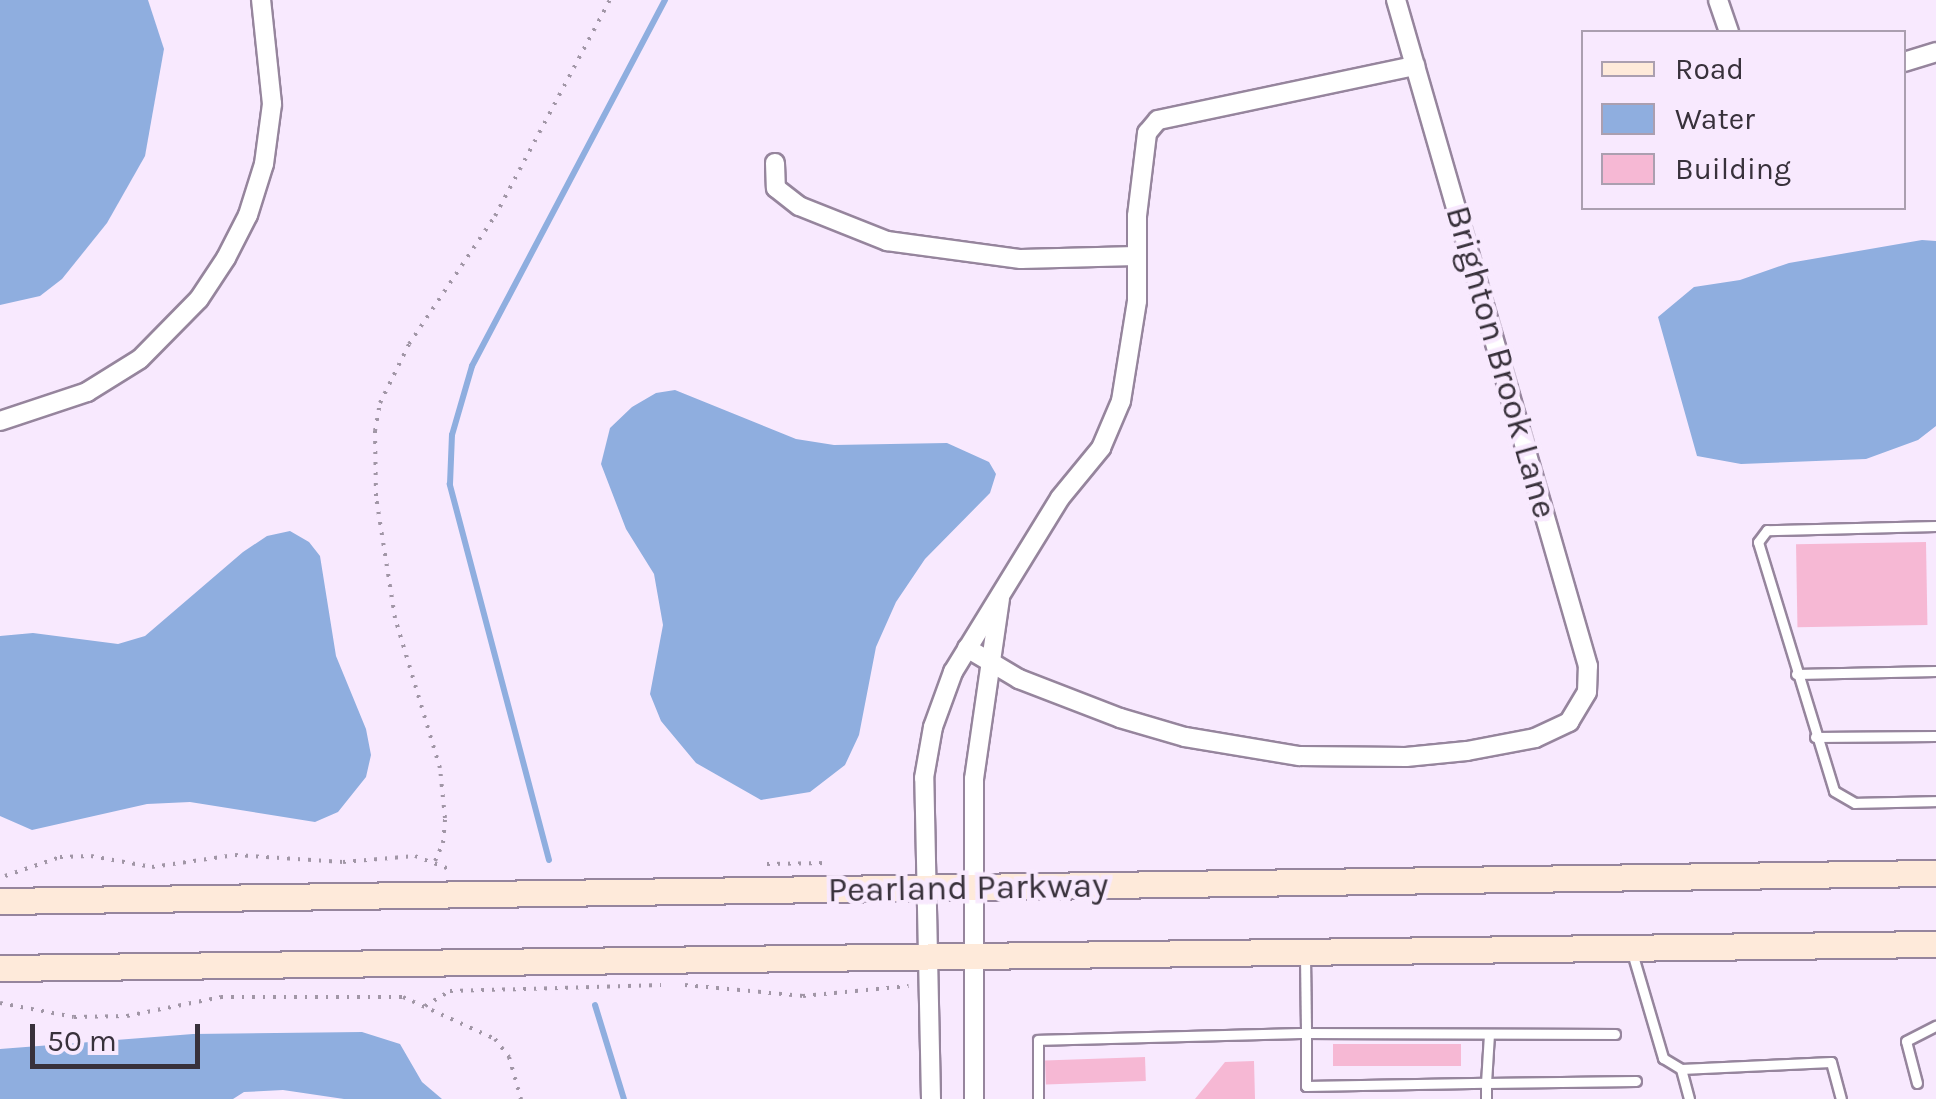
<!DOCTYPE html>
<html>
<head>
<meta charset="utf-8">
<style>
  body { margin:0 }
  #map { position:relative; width:1936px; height:1099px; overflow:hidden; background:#f8e9fe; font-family:Karla,sans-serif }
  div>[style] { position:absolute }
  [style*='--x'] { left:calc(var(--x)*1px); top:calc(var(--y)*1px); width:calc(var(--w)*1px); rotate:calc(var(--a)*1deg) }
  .water>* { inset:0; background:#8faedf }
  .stream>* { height:6px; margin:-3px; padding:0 3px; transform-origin:3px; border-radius:3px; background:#8faedf }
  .building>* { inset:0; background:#f6b8d4; transform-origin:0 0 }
  .path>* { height:4px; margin-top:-2px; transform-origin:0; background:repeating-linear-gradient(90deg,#a196a6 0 2.5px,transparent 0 10.5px) }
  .roads { filter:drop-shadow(2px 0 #96859d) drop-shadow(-2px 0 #96859d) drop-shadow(0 2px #96859d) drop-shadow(0 -2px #96859d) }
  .lane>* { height:9px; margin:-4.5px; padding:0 4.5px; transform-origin:4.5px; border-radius:4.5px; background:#fff }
  .street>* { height:18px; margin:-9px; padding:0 9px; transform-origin:9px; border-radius:9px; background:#fff }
  .secondary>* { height:25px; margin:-12.5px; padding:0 12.5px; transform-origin:12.5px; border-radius:12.5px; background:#feeada }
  span { translate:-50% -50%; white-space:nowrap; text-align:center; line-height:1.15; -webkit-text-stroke:9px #f8e9fe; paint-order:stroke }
  .street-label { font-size:35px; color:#38313b }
  .legend { position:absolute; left:1581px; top:30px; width:325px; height:180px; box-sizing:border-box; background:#f8e9fe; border:2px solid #ab9fb0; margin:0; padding:12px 18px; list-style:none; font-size:30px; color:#38313b }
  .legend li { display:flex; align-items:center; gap:20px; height:50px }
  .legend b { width:50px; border:2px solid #ab9fb0 }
  .scale { position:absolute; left:30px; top:1024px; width:170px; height:45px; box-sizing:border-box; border:5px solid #38313b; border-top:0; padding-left:12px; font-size:30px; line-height:35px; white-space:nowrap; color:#38313b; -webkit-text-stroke:8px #f8e9fe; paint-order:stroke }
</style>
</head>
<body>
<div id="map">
  <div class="water">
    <i style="clip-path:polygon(0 0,148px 0,164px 49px,145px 156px,107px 223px,62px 279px,40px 296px,0 305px)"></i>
    <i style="clip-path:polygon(1922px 240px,1936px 241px,1936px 426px,1918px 440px,1866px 459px,1741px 464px,1697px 456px,1658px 317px,1694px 287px,1740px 280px,1789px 263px)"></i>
    <i style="clip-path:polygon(675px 390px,796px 439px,834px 445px,947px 443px,989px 462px,996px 474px,990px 493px,925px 559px,896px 602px,876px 647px,859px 735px,845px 765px,810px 792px,761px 800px,696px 763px,661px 721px,650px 694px,663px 625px,654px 574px,626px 529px,601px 464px,610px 428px,632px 407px,656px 393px)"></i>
    <i style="clip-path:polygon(290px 531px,309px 542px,320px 556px,336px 656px,366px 729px,371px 755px,366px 777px,338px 812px,315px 822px,190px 802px,147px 804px,32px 830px,0 816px,0 636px,33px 633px,118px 644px,145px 636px,243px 552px,267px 536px)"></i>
    <i style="clip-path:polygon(362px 1032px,400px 1044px,422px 1082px,442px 1099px,344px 1099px,283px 1090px,244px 1092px,233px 1099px,0 1099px,0 1049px,193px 1034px)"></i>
  </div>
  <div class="stream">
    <i style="--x:549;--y:860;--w:389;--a:-104.8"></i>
    <i style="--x:450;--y:484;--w:49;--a:-87.7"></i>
    <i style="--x:452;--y:435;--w:72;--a:-73.8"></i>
    <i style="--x:472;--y:366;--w:414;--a:-62.2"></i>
    <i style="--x:595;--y:1005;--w:98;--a:72.9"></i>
  </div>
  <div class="building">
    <i style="left:1926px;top:542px;width:83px;height:130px;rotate:89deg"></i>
    <i style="left:1461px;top:1044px;width:22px;height:128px;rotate:90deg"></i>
    <i style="left:1145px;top:1057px;width:24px;height:100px;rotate:88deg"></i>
    <i style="clip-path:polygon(1254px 1061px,1255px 1099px,1195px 1099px,1225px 1062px)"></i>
  </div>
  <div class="path">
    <i style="--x:435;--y:861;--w:20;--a:-66"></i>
    <i style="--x:443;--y:843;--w:25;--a:-85"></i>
    <i style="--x:445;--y:818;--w:50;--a:-95.7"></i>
    <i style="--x:440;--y:768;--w:157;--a:-106.7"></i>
    <i style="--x:395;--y:618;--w:123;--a:-98.9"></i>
    <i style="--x:376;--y:496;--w:65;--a:-90.9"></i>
    <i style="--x:375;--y:431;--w:28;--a:-80"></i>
    <i style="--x:380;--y:403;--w:66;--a:-63.8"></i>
    <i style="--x:409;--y:344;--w:154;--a:-56.1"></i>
    <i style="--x:495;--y:216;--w:245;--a:-62"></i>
    <i style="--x:767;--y:864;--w:60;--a:-1"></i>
    <i style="--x:5;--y:876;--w:58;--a:-19.1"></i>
    <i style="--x:60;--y:857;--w:31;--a:-2"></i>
    <i style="--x:91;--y:856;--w:62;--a:10.2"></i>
    <i style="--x:152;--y:867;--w:84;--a:-8.2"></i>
    <i style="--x:235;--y:855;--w:108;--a:3.7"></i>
    <i style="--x:343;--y:862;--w:72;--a:-4.8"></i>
    <i style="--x:415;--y:856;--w:39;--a:21"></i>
    <i style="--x:685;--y:985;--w:119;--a:5.3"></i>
    <i style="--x:803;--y:996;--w:106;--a:-5.4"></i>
    <i style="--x:0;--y:1003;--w:75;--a:10.7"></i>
    <i style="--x:74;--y:1017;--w:53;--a:-1.1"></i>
    <i style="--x:127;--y:1016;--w:96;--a:-11.4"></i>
    <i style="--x:221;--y:997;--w:182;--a:0"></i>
    <i style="--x:403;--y:997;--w:101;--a:24.5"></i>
    <i style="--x:495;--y:1039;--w:23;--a:52"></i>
    <i style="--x:509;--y:1057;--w:44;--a:74.1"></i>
    <i style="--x:425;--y:1006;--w:29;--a:-31"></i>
    <i style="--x:450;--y:991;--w:211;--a:-1.6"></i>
  </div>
  <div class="roads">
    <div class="lane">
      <i style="--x:1936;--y:526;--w:169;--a:178.6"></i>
      <i style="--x:1767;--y:530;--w:15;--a:127"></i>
      <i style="--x:1758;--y:542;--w:260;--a:73"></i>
      <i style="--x:1834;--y:791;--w:24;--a:30"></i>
      <i style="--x:1855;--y:803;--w:81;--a:-1.4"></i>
      <i style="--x:1796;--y:674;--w:140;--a:-1.2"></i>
      <i style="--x:1815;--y:737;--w:121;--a:-0.5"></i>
      <i style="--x:1631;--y:949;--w:114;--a:73.6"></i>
      <i style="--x:1663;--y:1058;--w:21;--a:31"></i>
      <i style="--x:1681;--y:1069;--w:150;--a:-2.7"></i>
      <i style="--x:1831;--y:1062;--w:38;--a:75"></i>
      <i style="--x:1305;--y:957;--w:76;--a:89.2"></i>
      <i style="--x:1306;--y:1033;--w:309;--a:0.2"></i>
      <i style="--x:1489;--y:1034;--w:49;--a:93.5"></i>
      <i style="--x:1486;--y:1083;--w:150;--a:-0.8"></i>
      <i style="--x:1681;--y:1069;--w:31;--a:75"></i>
      <i style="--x:1917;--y:1083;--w:43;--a:-104.7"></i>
      <i style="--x:1906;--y:1041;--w:34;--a:-27"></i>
      <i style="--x:1038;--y:1099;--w:59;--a:-90"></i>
      <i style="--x:1038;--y:1040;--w:268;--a:-1.5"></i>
      <i style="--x:1306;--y:1033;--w:53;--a:90"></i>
      <i style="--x:1306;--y:1086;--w:180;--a:-1"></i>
      <i style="--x:1486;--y:1083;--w:16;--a:90"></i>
    </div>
    <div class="street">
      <i style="--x:1718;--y:0;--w:34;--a:71"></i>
      <i style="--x:1904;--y:62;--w:34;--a:-17"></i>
      <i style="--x:775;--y:163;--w:25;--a:88"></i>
      <i style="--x:776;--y:188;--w:29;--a:38"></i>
      <i style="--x:799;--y:206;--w:95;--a:21.7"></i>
      <i style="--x:887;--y:241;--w:135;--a:7.7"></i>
      <i style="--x:1021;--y:259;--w:115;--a:-1.5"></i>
      <i style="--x:0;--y:421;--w:92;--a:-18.4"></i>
      <i style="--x:87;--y:392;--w:62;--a:-31.9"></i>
      <i style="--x:140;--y:359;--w:84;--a:-45.5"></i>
      <i style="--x:199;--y:299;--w:49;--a:-56.6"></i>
      <i style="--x:226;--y:258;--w:48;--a:-62.9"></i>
      <i style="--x:248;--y:215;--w:53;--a:-72.6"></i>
      <i style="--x:264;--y:164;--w:61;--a:-82.4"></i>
      <i style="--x:272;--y:104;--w:105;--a:-96"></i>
      <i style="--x:967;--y:648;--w:61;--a:30.8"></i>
      <i style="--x:1019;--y:679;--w:108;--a:21.1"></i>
      <i style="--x:1120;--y:718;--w:68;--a:16.3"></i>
      <i style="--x:1185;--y:737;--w:116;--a:9.5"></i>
      <i style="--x:1299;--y:756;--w:107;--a:0.5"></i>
      <i style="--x:1406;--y:757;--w:61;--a:-5.6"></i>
      <i style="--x:1467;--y:751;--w:69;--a:-10.8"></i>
      <i style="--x:1535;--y:738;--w:38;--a:-25"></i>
      <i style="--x:1569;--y:722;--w:35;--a:-59"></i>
      <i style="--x:1587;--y:692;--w:26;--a:-88"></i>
      <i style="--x:1588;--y:666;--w:693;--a:-106.08"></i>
      <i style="--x:931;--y:1099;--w:321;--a:-91.2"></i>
      <i style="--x:924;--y:778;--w:52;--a:-80"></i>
      <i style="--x:933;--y:727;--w:59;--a:-70"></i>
      <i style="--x:953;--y:672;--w:204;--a:-58.4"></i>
      <i style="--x:1060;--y:498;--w:65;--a:-50.6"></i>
      <i style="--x:1101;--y:448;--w:51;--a:-66.9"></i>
      <i style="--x:1121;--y:401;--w:101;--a:-80.9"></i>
      <i style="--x:1137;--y:301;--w:85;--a:-90"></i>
      <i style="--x:1137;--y:216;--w:84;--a:-83.1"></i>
      <i style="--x:1147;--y:133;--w:17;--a:-50"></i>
      <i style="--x:1158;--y:120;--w:263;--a:-11.9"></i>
      <i style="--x:974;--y:1099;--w:320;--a:-90"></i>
      <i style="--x:974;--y:779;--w:182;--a:-81.8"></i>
    </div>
    <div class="secondary">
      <i style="--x:0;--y:901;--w:1936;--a:-0.83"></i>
      <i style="--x:0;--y:968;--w:1936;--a:-0.71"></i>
    </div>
  </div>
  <div class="street-label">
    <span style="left:1501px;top:362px;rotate:74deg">Brighton Brook Lane</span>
    <span style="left:968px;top:888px;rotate:-1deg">Pearland Parkway</span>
  </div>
  <ul class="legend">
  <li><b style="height:12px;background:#feeada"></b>Road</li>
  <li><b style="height:28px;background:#8faedf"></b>Water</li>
  <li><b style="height:28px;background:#f6b8d4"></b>Building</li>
  </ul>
  <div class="scale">50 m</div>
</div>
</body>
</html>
